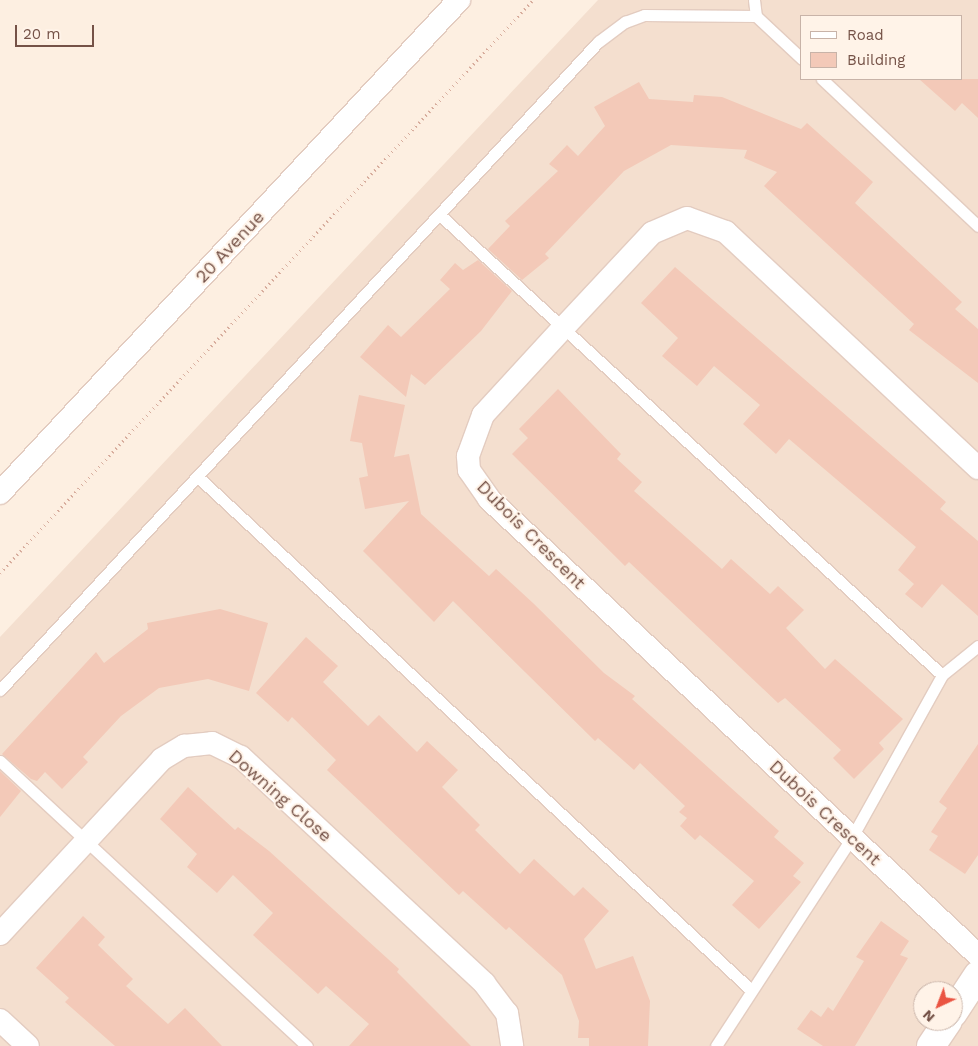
<!DOCTYPE html>
<html>
<head>
<meta charset="utf-8">
<style>
  body { margin:0 }
  #map { position:relative; width:978px; height:1046px; overflow:hidden; background:#fdefe1; font-family:"Work Sans",sans-serif }
  div>[style] { position:absolute }
  [style*='--x'] { left:calc(var(--x)*1px); top:calc(var(--y)*1px); width:calc(var(--w)*1px); rotate:calc(var(--a)*1deg) }
  .residential>* { inset:0; background:#f4dfcf }
  .building>* { inset:0; background:#f3c9b8 }
  .path>* { height:3px; margin-top:-1.5px; transform-origin:0; background:repeating-linear-gradient(90deg,#d7ac9c 0 1px,transparent 0 5px) }
  .roads { filter:drop-shadow(1px 0 #e3ccc0) drop-shadow(-1px 0 #e3ccc0) drop-shadow(0 1px #e3ccc0) drop-shadow(0 -1px #e3ccc0) }
  .lane>* { height:11px; margin:-5.5px; padding:0 5.5px; transform-origin:5.5px; border-radius:5.5px; background:#fff }
  .street>* { height:22px; margin:-11px; padding:0 11px; transform-origin:11px; border-radius:11px; background:#fff }
  .secondary>* { height:28px; margin:-14px; padding:0 14px; transform-origin:14px; border-radius:14px; background:#fff }
  span { translate:-50% -50%; white-space:nowrap; text-align:center; line-height:1.15; -webkit-text-stroke:4px #fff3e8; paint-order:stroke }
  .street-label { font-size:18px; color:#755247 }
  .legend { position:absolute; left:800px; top:15px; width:162px; height:65px; box-sizing:border-box; background:#fff3e8; border:1px solid #c8b3a8; margin:0; padding:6px 9px; list-style:none; font-size:15px; color:#755247 }
  .legend li { display:flex; align-items:center; gap:10px; height:25px }
  .legend b { width:25px; border:1px solid #c8b3a8 }
  .north { position:absolute; left:913px; top:981px; width:50px; height:50px; box-sizing:border-box; background:#fff3e8; border:1px solid #c8b3a8; border-radius:50%; rotate:223deg; font-size:14px; font-weight:700; line-height:20px; text-align:center; color:#755247 }
  .north::after { content:''; display:block; margin:auto; width:18px; height:22px; background:#ea5442; clip-path:polygon(50% 0,100% 100%,50% 72%,0 100%) }
  .scale { position:absolute; left:15px; top:25px; width:79px; height:22px; box-sizing:border-box; border:2px solid #755247; border-top:0; padding-left:6px; font-size:15px; line-height:18px; white-space:nowrap; color:#755247; -webkit-text-stroke:4px #fff3e8; paint-order:stroke }
</style>
</head>
<body>
<div id="map">
  <div class="residential">
    <i style="clip-path:polygon(evenodd,598px 0,978px 0,978px 1046px,0 1046px,0 637px,598px 0,802px 16px,962px 16px,962px 79px,802px 79px,802px 16px,598px 0,923px 991px,953px 991px,953px 1021px,923px 1021px,923px 991px)"></i>
  </div>
  <div class="building">
    <i style="clip-path:polygon(919px 79px,978px 79px,978px 118px,962px 103px,955px 111px)"></i>
    <i style="clip-path:polygon(639px 82px,649px 99px,693px 102px,694px 95px,722px 97px,801px 129px,807px 123px,873px 182px,855px 203px,962px 302px,955px 309px,978px 329px,978px 383px,909px 330px,914px 324px,764px 186px,777px 172px,744px 158px,747px 150px,671px 145px,624px 171px,545px 254px,549px 258px,522px 280px,488px 249px,510px 226px,505px 221px,558px 171px,549px 164px,567px 145px,578px 156px,605px 126px,594px 107px)"></i>
    <i style="clip-path:polygon(478px 260px,512px 291px,481px 331px,425px 385px,411px 374px,406px 397px,360px 357px,388px 325px,401px 337px,450px 289px,440px 280px,455px 263px,463px 270px)"></i>
    <i style="clip-path:polygon(675px 267px,946px 502px,940px 509px,978px 541px,978px 616px,942px 584px,922px 608px,905px 594px,914px 584px,898px 570px,916px 547px,789px 439px,776px 454px,743px 424px,760px 405px,714px 366px,697px 386px,662px 356px,678px 338px,641px 303px)"></i>
    <i style="clip-path:polygon(558px 389px,621px 454px,617px 459px,642px 482px,634px 491px,722px 569px,731px 559px,770px 594px,778px 586px,804px 610px,786px 628px,825px 669px,835px 659px,903px 719px,879px 743px,884px 749px,854px 779px,833px 758px,841px 750px,785px 698px,778px 703px,629px 562px,625px 566px,512px 454px,528px 438px,519px 429px)"></i>
    <i style="clip-path:polygon(359px 395px,405px 405px,394px 457px,409px 454px,421px 514px,489px 576px,496px 569px,533px 603px,604px 673px,635px 696px,632px 699px,779px 831px,774px 837px,804px 863px,793px 876px,801px 882px,759px 929px,732px 905px,754px 881px,700px 835px,695px 840px,680px 826px,687px 818px,679px 812px,685px 806px,640px 763px,634px 770px,598px 738px,595px 741px,453px 601px,434px 622px,363px 551px,409px 501px,365px 509px,359px 478px,368px 476px,362px 443px,350px 441px)"></i>
    <i style="clip-path:polygon(220px 609px,268px 623px,249px 691px,208px 679px,159px 688px,121px 716px,83px 757px,88px 762px,62px 789px,45px 772px,37px 781px,31px 779px,2px 754px,96px 652px,104px 663px,148px 629px,147px 623px)"></i>
    <i style="clip-path:polygon(306px 637px,338px 666px,323px 682px,368px 726px,379px 715px,417px 752px,427px 741px,458px 770px,442px 787px,480px 825px,475px 830px,520px 874px,534px 859px,574px 896px,583px 887px,609px 911px,584px 939px,596px 969px,633px 956px,650px 1001px,648px 1046px,589px 1046px,589px 1038px,578px 1038px,579px 1021px,562px 975px,509px 927px,506px 930px,463px 891px,459px 895px,327px 770px,336px 760px,292px 717px,288px 722px,256px 693px)"></i>
    <i style="clip-path:polygon(978px 744px,978px 855px,965px 874px,929px 850px,938px 836px,931px 832px,947px 808px,939px 802px)"></i>
    <i style="clip-path:polygon(0 771px,21px 791px,0 817px)"></i>
    <i style="clip-path:polygon(188px 787px,235px 830px,238px 827px,269px 851px,399px 969px,397px 972px,471px 1046px,349px 1046px,369px 1024px,326px 986px,318px 994px,253px 935px,273px 913px,233px 875px,217px 893px,187px 867px,197px 854px,160px 819px)"></i>
    <i style="clip-path:polygon(83px 916px,105px 937px,98px 945px,133px 979px,126px 986px,168px 1024px,185px 1008px,222px 1046px,115px 1046px,65px 1002px,69px 998px,36px 968px)"></i>
    <i style="clip-path:polygon(881px 921px,909px 941px,900px 955px,908px 958px,855px 1046px,823px 1046px,797px 1029px,811px 1010px,821px 1017px,828px 1007px,833px 1011px,864px 961px,856px 957px)"></i>
  </div>
  <div class="path">
    <i style="--x:0;--y:573;--w:783;--a:-47.07"></i>
  </div>
  <div class="roads">
    <div class="lane">
      <i style="--x:754;--y:0;--w:16;--a:83"></i>
      <i style="--x:756;--y:16;--w:63;--a:43.1"></i>
      <i style="--x:822;--y:79;--w:214;--a:43.3"></i>
      <i style="--x:441;--y:216;--w:679;--a:42.49"></i>
      <i style="--x:198;--y:477;--w:753;--a:42.85"></i>
      <i style="--x:0;--y:690;--w:882;--a:-47.3"></i>
      <i style="--x:598;--y:42;--w:34;--a:-37"></i>
      <i style="--x:625;--y:22;--w:20;--a:-20"></i>
      <i style="--x:644;--y:15;--w:112;--a:0.5"></i>
      <i style="--x:0;--y:761;--w:419;--a:42.9"></i>
      <i style="--x:716;--y:1046;--w:249;--a:-56.9"></i>
      <i style="--x:852;--y:837;--w:185;--a:-60.9"></i>
      <i style="--x:942;--y:675;--w:46;--a:-38.9"></i>
    </div>
    <div class="street">
      <i style="--x:978;--y:468;--w:345;--a:-136.9"></i>
      <i style="--x:726;--y:232;--w:41;--a:-160.3"></i>
      <i style="--x:687;--y:218;--w:38;--a:157"></i>
      <i style="--x:652;--y:233;--w:130;--a:133.1"></i>
      <i style="--x:563;--y:328;--w:118;--a:132.6"></i>
      <i style="--x:483;--y:415;--w:44;--a:110.1"></i>
      <i style="--x:468;--y:456;--w:14;--a:86"></i>
      <i style="--x:469;--y:470;--w:35;--a:55"></i>
      <i style="--x:489;--y:499;--w:669;--a:43"></i>
      <i style="--x:0;--y:493;--w:674;--a:-47.05"></i>
      <i style="--x:0;--y:934;--w:238;--a:-47.2"></i>
      <i style="--x:162;--y:759;--w:26;--a:-31"></i>
      <i style="--x:184;--y:746;--w:28;--a:-6"></i>
      <i style="--x:212;--y:743;--w:32;--a:26"></i>
      <i style="--x:241;--y:757;--w:332;--a:42.9"></i>
      <i style="--x:484;--y:983;--w:38;--a:53"></i>
      <i style="--x:507;--y:1013;--w:33;--a:81"></i>
      <i style="--x:0;--y:1020;--w:38;--a:43"></i>
    </div>
    <div class="secondary">
      <i style="--x:953;--y:1013;--w:45;--a:-56.7"></i>
      <i style="--x:931;--y:1046;--w:30;--a:-56"></i>
    </div>
  </div>
  <div class="street-label">
    <span style="left:230px;top:247px;rotate:-47deg">20 Avenue</span>
    <span style="left:531px;top:535px;rotate:45deg">Dubois Crescent</span>
    <span style="left:280px;top:796px;rotate:41deg">Downing Close</span>
    <span style="left:825px;top:813px;rotate:43deg">Dubois Crescent</span>
  </div>
  <ul class="legend">
  <li><b style="height:6px;background:#fff"></b>Road</li>
  <li><b style="height:14px;background:#f3c9b8"></b>Building</li>
  </ul>
  <div class="north">N</div>
  <div class="scale">20 m</div>
</div>
</body>
</html>
